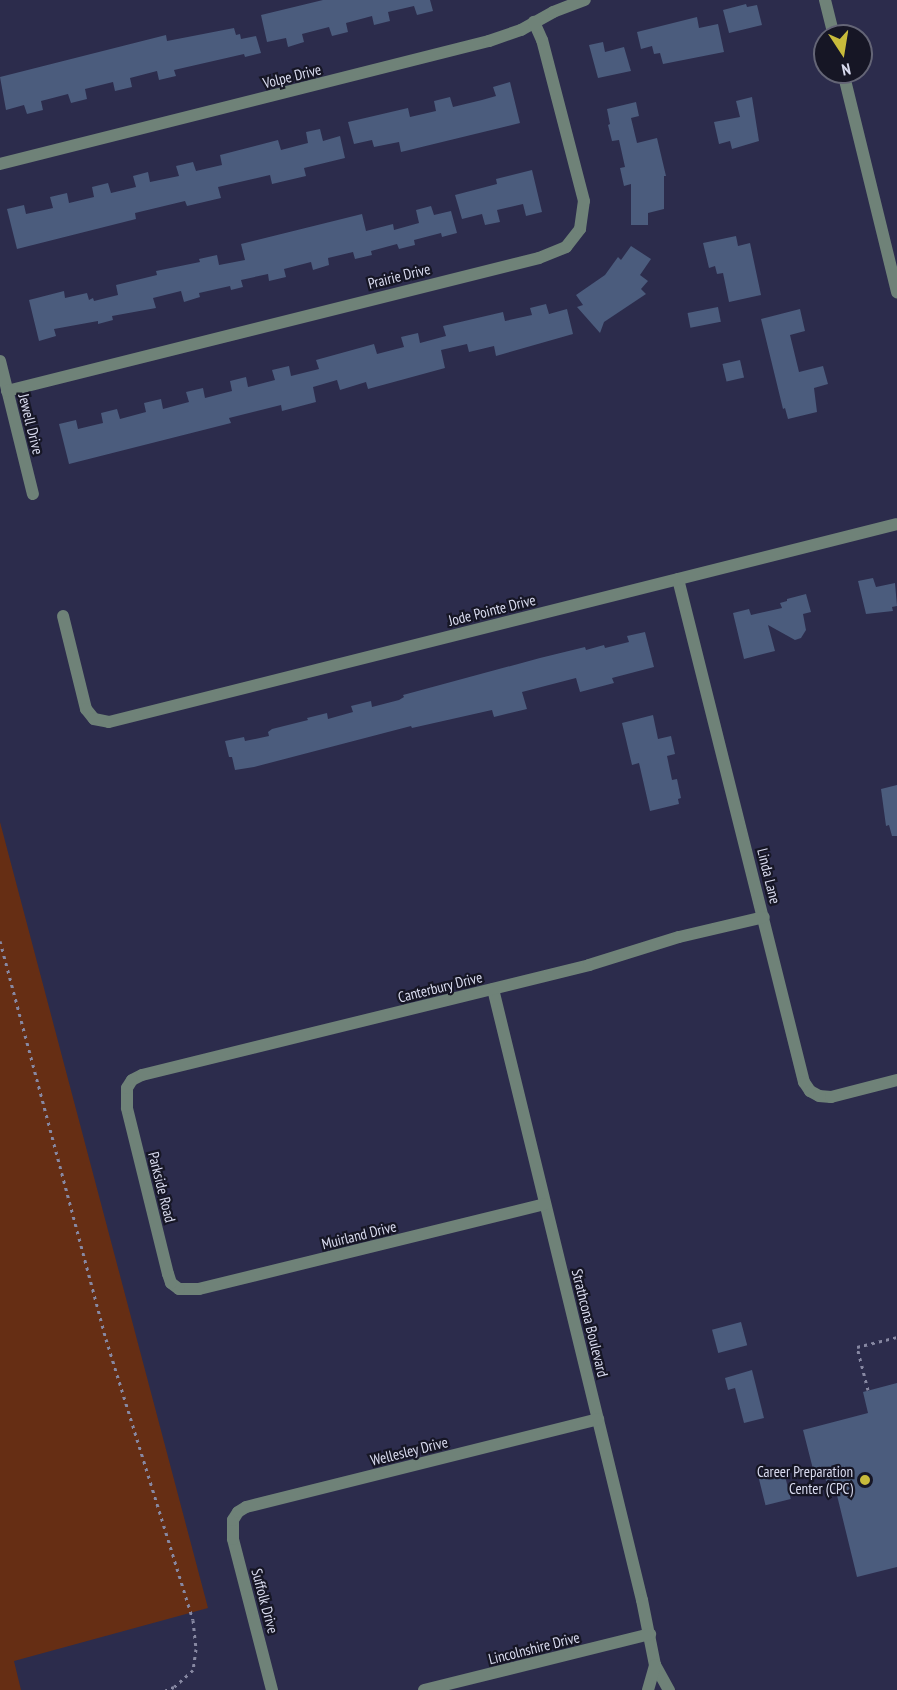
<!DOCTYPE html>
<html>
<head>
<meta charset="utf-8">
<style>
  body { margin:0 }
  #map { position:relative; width:897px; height:1690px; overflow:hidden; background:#2c2c4c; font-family:"PT Sans Narrow",sans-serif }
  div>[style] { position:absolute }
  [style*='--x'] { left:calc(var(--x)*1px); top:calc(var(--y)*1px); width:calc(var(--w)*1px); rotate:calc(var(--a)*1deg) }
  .green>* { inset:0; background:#662e14 }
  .building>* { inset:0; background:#4b5c7d; transform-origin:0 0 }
  .path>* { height:3px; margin-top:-1.5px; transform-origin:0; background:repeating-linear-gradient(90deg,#8788a2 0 3px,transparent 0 7.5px) }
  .minor>* { height:12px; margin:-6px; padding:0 6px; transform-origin:6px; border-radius:6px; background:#6f8278 }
  .tertiary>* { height:12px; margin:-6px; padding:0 6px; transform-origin:6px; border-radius:6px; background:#6f8278 }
  .dots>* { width:16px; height:16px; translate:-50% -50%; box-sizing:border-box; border:3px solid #161625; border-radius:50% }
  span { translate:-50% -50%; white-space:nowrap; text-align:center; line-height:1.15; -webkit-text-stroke:4.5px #161625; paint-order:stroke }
  .street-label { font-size:15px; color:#d9dbef }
  .poi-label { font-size:15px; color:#d9dbef }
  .right { translate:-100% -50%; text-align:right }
  .north { position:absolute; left:813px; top:24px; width:60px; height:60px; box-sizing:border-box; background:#161625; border:2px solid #646576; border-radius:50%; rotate:168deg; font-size:16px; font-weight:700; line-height:24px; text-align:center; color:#d9dbef }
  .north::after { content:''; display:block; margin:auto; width:21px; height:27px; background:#c8bb3b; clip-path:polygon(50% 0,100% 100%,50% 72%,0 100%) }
</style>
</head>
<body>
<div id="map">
  <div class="green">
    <i style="clip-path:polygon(0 822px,208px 1608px,14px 1661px,21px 1690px,0 1690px)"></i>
  </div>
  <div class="building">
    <i style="clip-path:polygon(323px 0,430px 0,433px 11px,417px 15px,414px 6px,388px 12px,390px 21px,374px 25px,372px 16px,346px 23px,348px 32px,332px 36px,329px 27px,302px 34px,304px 42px,288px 47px,286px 38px,267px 42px,261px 15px)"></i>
    <i style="clip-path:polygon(746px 4px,747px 7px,757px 5px,762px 25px,729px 33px,723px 10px)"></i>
    <i style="clip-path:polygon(697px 17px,699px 28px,718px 24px,724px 52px,663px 64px,660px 53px,654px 54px,652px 46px,641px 49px,637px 32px)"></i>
    <i style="clip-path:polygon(234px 28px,236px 35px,240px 34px,241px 39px,256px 36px,261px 53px,245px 57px,244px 54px,174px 70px,176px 76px,159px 80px,157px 71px,130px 78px,132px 87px,115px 91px,113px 82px,85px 89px,87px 99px,71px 103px,68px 94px,41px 101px,43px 110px,27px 114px,24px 105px,6px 110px,0 77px,166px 35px,167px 41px)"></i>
    <i style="clip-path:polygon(603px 42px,605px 52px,624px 47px,631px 71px,598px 78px,589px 45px)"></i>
    <i style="clip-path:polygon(510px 82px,520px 123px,401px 152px,399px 142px,374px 147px,372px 140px,354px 144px,348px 122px,408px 108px,410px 117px,436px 111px,434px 101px,450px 97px,453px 107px,482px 100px,496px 96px,493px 87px)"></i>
    <i style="clip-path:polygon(752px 97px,759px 141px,732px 149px,730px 141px,719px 144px,714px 122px,740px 117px,736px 101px)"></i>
    <i style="clip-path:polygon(636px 102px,639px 116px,631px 118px,637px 143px,657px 138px,666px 176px,664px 176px,664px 209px,648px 213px,648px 225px,631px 225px,631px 184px,624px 186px,620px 168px,625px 167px,619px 140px,612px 141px,608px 125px,610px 124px,607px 109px)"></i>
    <i style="clip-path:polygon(320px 129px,323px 141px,340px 136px,345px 158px,304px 168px,306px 176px,272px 184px,270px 175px,218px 187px,221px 198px,187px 206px,185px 201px,135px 213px,136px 219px,17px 249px,7px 209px,24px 205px,26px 214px,53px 208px,50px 197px,67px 193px,69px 203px,94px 197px,92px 187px,108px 183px,111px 193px,136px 187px,133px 176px,148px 172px,150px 182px,179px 176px,176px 166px,193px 162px,196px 171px,222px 165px,220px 155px,278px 140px,281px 150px,308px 143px,306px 132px)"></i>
    <i style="clip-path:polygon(532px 170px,542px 212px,526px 216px,523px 204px,497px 210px,500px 222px,485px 225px,482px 214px,462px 219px,455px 195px,497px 184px,496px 179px)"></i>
    <i style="clip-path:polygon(431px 206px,434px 215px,451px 211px,457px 233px,442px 237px,441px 233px,414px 240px,415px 245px,399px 249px,397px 244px,371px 251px,372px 255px,355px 259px,353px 252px,328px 258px,329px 265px,313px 270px,311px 262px,284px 269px,286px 277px,269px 281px,268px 274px,241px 280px,243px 287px,231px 290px,230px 286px,199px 293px,200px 297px,184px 302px,181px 291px,153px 298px,156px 308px,112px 316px,113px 320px,98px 324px,98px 321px,54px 329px,56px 336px,39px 341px,29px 300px,64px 291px,65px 298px,87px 293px,89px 300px,93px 298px,94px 301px,118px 295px,116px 285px,157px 275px,156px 271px,200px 262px,199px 259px,217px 255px,219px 265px,245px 260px,241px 244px,362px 214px,366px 231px,393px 224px,394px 230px,419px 223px,416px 210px)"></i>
    <i style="clip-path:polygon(736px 236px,738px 246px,750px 243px,761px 295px,729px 302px,723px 273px,717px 274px,715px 266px,709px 268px,703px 243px)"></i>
    <i style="clip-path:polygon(631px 246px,651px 259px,640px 275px,648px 281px,641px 289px,646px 294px,604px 322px,600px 333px,577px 307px,583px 305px,576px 295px,605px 275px,618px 257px,621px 260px)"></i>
    <i style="clip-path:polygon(546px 304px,549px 314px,567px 309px,573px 334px,496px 356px,494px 346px,469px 352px,467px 344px,441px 350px,445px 368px,368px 389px,366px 382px,340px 390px,337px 380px,313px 387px,316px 402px,282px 411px,281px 405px,229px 418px,231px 423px,69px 464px,59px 424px,76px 420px,78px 429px,103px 423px,101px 413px,117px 409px,120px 419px,146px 412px,144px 403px,161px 399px,163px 409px,189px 402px,186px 392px,203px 388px,205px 398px,232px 391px,230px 381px,246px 377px,248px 387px,275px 380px,272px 370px,289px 366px,291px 376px,319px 369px,316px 360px,374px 344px,377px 354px,404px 347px,401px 337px,418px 333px,420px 343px,446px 336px,443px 326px,503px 312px,505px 321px,532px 315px,530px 308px)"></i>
    <i style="left:718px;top:307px;width:15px;height:31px;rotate:79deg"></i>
    <i style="clip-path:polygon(800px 309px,805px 331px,790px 335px,799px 372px,823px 366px,828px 384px,814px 388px,817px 412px,788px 419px,785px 408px,783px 409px,761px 319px)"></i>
    <i style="left:740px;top:360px;width:18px;height:18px;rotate:77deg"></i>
    <i style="clip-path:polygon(873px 578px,876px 587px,895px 583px,897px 606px,892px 607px,893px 611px,866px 614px,858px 581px)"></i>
    <i style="clip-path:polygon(806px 594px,811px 612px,803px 614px,806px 630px,801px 638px,795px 640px,768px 625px,775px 651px,744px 659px,733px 613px,749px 609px,751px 615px,782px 608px,780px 603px,787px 601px,787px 599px)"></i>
    <i style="clip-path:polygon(645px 632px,654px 667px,612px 678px,614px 683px,580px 692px,576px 678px,522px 692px,527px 709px,494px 717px,492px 710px,412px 728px,411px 726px,254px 767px,235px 770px,232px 757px,229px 757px,225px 741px,244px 737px,245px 741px,269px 736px,268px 732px,272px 729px,308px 720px,307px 718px,327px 713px,328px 719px,353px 712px,351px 706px,371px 701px,372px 707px,399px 700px,404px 697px,403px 695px,540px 658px,585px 647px,586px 650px,604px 645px,605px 648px,629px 642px,627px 636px)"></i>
    <i style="clip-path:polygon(653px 715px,658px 739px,671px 736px,675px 754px,667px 756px,672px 780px,677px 779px,681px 798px,678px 799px,679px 804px,650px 811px,639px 763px,632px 765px,622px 723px)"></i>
    <i style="clip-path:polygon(897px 785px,897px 836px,892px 836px,889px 825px,886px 826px,881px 789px)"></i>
    <i style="left:741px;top:1322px;width:24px;height:30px;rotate:75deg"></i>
    <i style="clip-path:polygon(752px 1370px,764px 1418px,744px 1423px,735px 1388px,728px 1390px,725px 1378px)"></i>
    <i style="clip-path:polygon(897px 1383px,897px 1567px,857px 1577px,833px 1479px,826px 1481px,824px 1471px,814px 1473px,803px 1430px,868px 1413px,863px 1392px)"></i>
    <i style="left:783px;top:1468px;width:32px;height:26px;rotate:76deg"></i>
  </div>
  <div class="path">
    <i style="--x:0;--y:941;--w:412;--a:75.1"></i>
    <i style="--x:106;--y:1339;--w:294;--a:72.8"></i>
    <i style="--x:193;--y:1620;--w:29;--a:84"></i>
    <i style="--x:196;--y:1649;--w:21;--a:98"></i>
    <i style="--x:193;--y:1670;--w:25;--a:138"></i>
    <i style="--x:174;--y:1687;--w:9;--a:159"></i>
    <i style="--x:868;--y:1390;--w:44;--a:-104.3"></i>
    <i style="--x:857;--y:1347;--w:41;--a:-14"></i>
  </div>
  <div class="minor">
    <i style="--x:0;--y:164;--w:504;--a:-14.12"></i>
    <i style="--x:489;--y:41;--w:34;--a:-19"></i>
    <i style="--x:521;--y:30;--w:37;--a:-29"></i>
    <i style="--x:553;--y:12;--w:34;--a:-21"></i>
    <i style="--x:0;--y:361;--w:137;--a:76.1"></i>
    <i style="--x:7;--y:391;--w:548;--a:-14.04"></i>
    <i style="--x:539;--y:258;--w:29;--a:-22"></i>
    <i style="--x:566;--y:247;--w:23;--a:-52"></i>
    <i style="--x:580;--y:229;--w:28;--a:-82"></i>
    <i style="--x:584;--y:201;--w:166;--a:-104.6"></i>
    <i style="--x:542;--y:40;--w:20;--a:-114"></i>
    <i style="--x:678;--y:579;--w:519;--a:75.94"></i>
    <i style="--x:804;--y:1082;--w:11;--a:56"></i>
    <i style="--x:810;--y:1091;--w:10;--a:29"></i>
    <i style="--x:819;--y:1096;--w:12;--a:5"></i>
    <i style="--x:831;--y:1097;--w:68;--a:-14.4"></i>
    <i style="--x:63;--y:616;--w:96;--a:76.1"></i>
    <i style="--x:86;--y:709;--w:13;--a:51"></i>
    <i style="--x:94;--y:719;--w:15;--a:11"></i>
    <i style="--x:109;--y:722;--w:812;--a:-14.1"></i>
    <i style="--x:493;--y:989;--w:629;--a:76.3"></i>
    <i style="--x:642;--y:1600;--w:66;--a:78.7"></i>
    <i style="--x:655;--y:1665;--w:29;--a:61"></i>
    <i style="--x:545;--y:1204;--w:356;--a:166.2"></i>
    <i style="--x:199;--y:1289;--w:20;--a:180"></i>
    <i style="--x:179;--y:1289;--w:10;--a:-143"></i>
    <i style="--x:171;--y:1283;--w:9;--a:-108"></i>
    <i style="--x:168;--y:1274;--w:171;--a:-103.9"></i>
    <i style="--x:127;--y:1108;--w:20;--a:-90"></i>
    <i style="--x:127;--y:1088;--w:9;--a:-58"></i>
    <i style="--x:132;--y:1080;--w:11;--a:-27"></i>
    <i style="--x:142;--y:1075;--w:460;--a:-13.8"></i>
    <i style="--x:589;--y:965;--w:94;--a:-17.3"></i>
    <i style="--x:679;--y:937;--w:87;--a:-13.2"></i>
    <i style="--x:272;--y:1690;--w:156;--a:-104.5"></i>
    <i style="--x:233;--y:1539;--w:19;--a:-90"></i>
    <i style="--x:233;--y:1520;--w:9;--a:-58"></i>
    <i style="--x:238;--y:1512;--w:9;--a:-32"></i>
    <i style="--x:246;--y:1507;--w:363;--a:-14"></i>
    <i style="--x:424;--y:1690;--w:233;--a:-13.9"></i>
    <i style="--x:648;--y:1690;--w:26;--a:-74"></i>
  </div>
  <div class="tertiary">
    <i style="--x:825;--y:0;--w:37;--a:76"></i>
    <i style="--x:843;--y:72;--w:227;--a:76.2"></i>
  </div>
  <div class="dots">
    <i style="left:865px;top:1480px;background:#c8bb3b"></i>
  </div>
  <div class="street-label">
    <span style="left:292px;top:76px;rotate:-14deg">Volpe Drive</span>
    <span style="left:399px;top:276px;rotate:-14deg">Prairie Drive</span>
    <span style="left:31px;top:424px;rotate:76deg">Jewell Drive</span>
    <span style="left:492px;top:610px;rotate:-14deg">Jode Pointe Drive</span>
    <span style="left:769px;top:876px;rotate:76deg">Linda Lane</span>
    <span style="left:440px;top:987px;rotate:-14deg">Canterbury Drive</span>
    <span style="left:162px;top:1187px;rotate:76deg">Parkside Road</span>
    <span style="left:359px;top:1235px;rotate:-14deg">Muirland Drive</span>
    <span style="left:590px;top:1323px;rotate:76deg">Strathcona Boulevard</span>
    <span style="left:409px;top:1451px;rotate:-14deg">Wellesley Drive</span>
    <span style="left:265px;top:1601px;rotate:75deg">Suffolk Drive</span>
    <span style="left:534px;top:1648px;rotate:-14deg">Lincolnshire Drive</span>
  </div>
  <div class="poi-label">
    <span class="right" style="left:853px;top:1480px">Career Preparation<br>Center (CPC)</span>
  </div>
  <div class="north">N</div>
</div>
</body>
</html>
